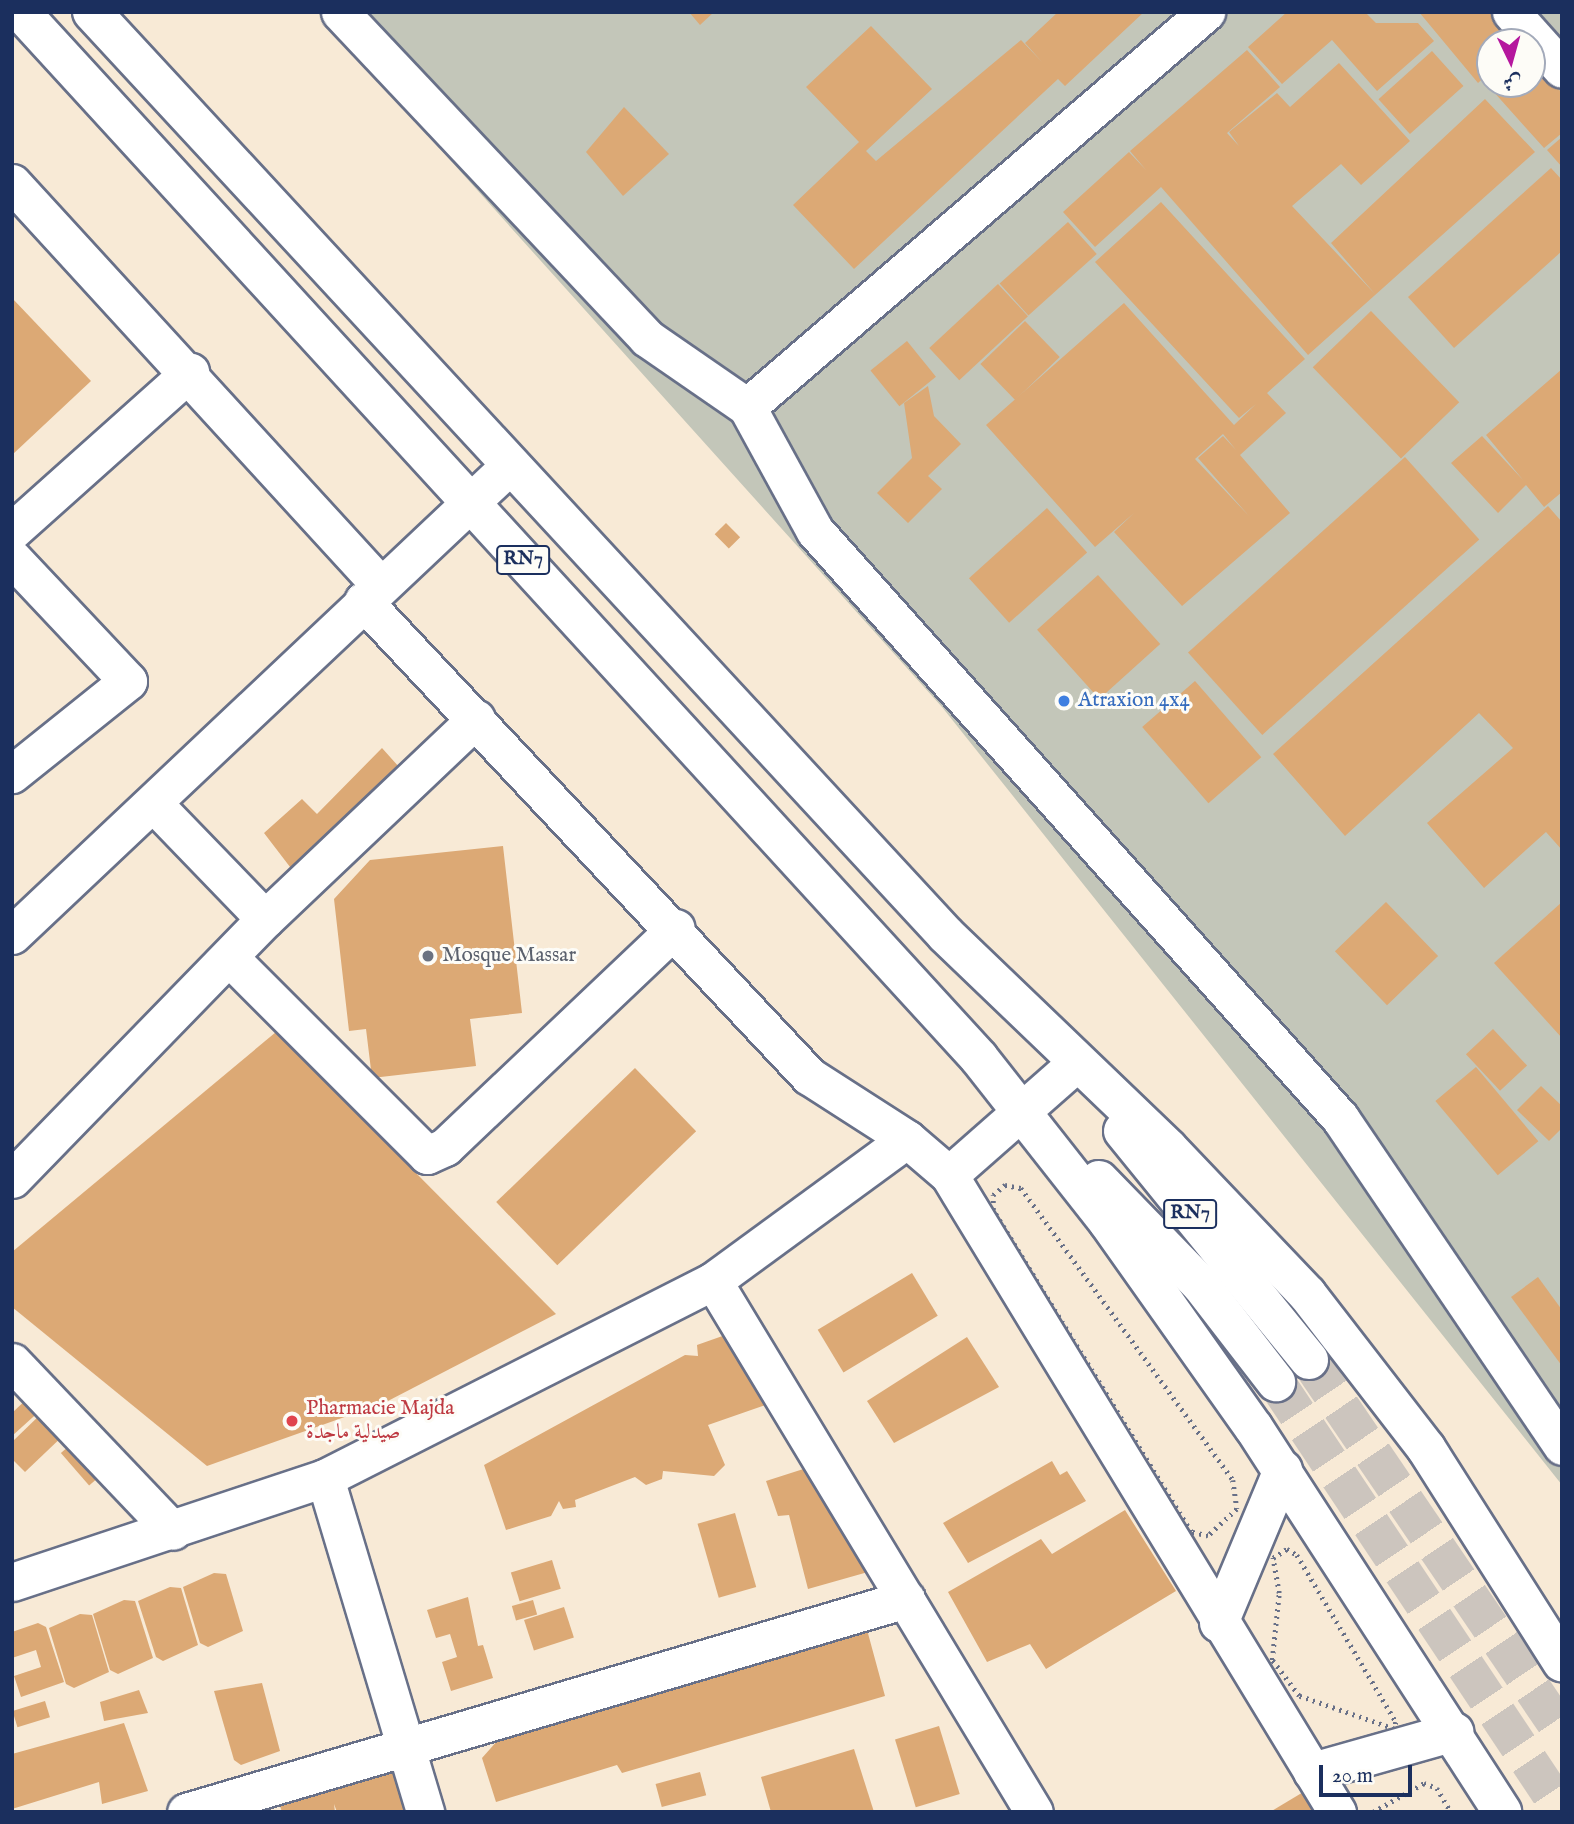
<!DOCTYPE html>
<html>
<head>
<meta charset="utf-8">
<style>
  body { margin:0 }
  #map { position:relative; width:1574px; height:1824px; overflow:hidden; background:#f8ead6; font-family:"IM FELL English",Amiri,serif }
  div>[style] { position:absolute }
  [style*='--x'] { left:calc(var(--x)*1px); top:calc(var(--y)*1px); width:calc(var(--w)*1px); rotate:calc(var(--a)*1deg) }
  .industrial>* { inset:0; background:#c3c6b9 }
  .building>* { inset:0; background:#dca975; transform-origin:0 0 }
  .trunk-tunnel>* { height:38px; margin-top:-19px; transform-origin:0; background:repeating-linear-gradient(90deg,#ccc5be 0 38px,transparent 0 57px) }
  .path>* { height:4.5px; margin-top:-2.25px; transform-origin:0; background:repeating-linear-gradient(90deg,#687088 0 2px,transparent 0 7px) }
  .roads { filter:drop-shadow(2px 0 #687088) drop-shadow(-2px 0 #687088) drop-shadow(0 2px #687088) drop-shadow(0 -2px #687088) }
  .minor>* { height:37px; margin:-18.5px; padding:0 18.5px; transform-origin:18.5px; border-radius:18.5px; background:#fff }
  .trunk>* { height:38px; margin:-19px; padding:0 19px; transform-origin:19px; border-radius:19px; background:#fff }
  .dots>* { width:19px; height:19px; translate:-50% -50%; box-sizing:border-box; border:4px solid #fdfcf7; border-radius:50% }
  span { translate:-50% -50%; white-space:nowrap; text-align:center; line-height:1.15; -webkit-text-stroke:6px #fdfcf7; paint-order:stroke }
  .shield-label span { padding:2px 5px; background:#fdfcf7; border:2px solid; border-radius:5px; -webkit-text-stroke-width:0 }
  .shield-label { font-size:19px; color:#1b2f5e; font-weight:700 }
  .shop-label { font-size:21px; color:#366cbe }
  .left { translate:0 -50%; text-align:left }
  .worship-label { font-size:21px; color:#5b616d }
  .health-label { font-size:21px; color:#be3a42 }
  .frame { position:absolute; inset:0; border:14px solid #1b2f5e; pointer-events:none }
  .north { position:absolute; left:1476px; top:28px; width:70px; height:70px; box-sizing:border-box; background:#fdfcf7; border:2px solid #a3aaba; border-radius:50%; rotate:175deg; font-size:19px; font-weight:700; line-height:28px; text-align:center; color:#1b2f5e }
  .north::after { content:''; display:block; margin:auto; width:24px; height:32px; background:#b5179e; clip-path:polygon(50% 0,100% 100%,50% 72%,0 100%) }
  .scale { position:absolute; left:1319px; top:1765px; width:93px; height:32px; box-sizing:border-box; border:4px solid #1b2f5e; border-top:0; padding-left:9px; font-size:21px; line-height:24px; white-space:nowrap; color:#1b2f5e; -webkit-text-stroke:5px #fdfcf7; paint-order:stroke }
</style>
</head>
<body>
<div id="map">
  <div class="industrial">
    <i style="clip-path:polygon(evenodd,317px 12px,1562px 12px,1562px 1485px,942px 707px,317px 12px,1490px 42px,1532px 42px,1532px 84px,1490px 84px,1490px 42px)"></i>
  </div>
  <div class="building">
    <i style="clip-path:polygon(689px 12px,714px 12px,700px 25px)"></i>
    <i style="clip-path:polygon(1058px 12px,1144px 12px,1065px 86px,1058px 79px,854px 269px,793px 205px,859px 142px,806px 87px,871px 26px,932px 89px,866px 151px,876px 161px,1021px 40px,1042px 62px,1025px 43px)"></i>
    <i style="clip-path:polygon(1287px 12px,1365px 12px,1376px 23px,1418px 23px,1434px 41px,1377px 91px,1332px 40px,1282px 84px,1248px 47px)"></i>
    <i style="clip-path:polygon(1419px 12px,1492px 12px,1519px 42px,1490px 42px,1490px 72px,1478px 83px)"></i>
    <i style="clip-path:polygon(1247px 50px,1280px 87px,1227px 133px,1239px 146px,1229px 132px,1277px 93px,1290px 107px,1339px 63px,1410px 141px,1361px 185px,1341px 164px,1292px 206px,1375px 294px,1331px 243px,1485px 99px,1535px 152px,1308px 355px,1161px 187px,1095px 247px,1063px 212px,1129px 152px,1146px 170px,1130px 151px)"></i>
    <i style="left:1432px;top:51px;width:47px;height:72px;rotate:48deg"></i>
    <i style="clip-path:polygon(1532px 60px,1562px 93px,1562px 133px,1544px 148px,1484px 81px,1490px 76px,1490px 84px,1532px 84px)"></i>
    <i style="clip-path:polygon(624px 107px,669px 154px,623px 196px,586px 152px)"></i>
    <i style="clip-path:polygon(1562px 137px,1562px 167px,1547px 150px)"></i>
    <i style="clip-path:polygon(1551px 168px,1562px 180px,1562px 251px,1454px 348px,1408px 297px)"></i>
    <i style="clip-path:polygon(evenodd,1161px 202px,1305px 359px,1267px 393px,1286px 413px,1240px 455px,1290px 513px,1182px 606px,1114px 532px,1134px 513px,1095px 547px,986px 425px,1124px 303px,1234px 425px,1256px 404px,1239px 418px,1095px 262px,1161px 202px,1223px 434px,1236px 450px,1223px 436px,1198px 458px,1249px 516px,1195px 459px,1223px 434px)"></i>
    <i style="left:1068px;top:222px;width:43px;height:92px;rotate:48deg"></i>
    <i style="left:998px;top:284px;width:44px;height:94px;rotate:47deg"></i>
    <i style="clip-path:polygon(12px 298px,91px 381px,12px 455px)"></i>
    <i style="left:1371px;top:311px;width:127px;height:81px;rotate:46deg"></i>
    <i style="left:1025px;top:321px;width:50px;height:62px;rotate:46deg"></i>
    <i style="left:907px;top:341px;width:46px;height:47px;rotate:51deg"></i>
    <i style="clip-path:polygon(1562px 369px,1562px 492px,1544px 507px,1526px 485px,1498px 513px,1451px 463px,1482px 436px,1523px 480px,1486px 435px)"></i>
    <i style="clip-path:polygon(928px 386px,934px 416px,961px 444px,928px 476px,942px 489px,908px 523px,877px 493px,912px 458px,904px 403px)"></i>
    <i style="left:1405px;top:457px;width:111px;height:292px;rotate:48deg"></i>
    <i style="clip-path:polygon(1548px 506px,1562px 522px,1562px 850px,1546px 832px,1484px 888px,1427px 823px,1513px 748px,1479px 713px,1345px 836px,1273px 754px)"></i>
    <i style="left:1047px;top:508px;width:60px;height:105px;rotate:48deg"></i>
    <i style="left:726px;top:523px;width:20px;height:16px;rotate:45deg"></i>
    <i style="left:1098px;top:575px;width:93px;height:82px;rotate:48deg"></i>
    <i style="left:1195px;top:681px;width:101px;height:70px;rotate:49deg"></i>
    <i style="clip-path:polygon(382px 748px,408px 777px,342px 842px,330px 831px,314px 847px,325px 855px,300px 880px,264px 833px,302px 799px,317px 814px)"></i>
    <i style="clip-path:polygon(503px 846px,522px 1013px,470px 1019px,476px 1066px,372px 1078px,366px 1029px,349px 1031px,334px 899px,370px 860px)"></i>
    <i style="left:1386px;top:902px;width:75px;height:71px;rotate:46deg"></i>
    <i style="clip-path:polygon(1562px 902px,1562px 1038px,1494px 963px)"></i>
    <i style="left:1493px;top:1029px;width:50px;height:37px;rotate:47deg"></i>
    <i style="clip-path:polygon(276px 1032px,556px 1314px,384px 1403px,207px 1466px,12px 1307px,12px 1252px)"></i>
    <i style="left:1476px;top:1067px;width:97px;height:53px;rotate:50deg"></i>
    <i style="left:635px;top:1068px;width:88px;height:193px;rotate:46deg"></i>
    <i style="clip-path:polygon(1541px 1086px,1562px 1106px,1562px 1128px,1549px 1141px,1517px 1110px)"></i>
    <i style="left:912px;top:1273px;width:50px;height:110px;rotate:59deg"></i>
    <i style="clip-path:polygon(1538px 1277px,1562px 1310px,1562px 1366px,1511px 1297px)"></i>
    <i style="clip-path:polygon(731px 1333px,783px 1399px,708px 1425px,725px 1465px,714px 1476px,663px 1471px,662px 1479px,646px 1485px,635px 1477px,575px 1500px,576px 1507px,563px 1509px,559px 1501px,551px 1516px,506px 1530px,484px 1465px,685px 1355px,698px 1356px,697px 1345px)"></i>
    <i style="clip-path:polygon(967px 1337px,999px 1387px,894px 1443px,867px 1401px)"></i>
    <i style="clip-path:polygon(31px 1395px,43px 1408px,12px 1436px,12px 1413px)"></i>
    <i style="clip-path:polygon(45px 1410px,67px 1432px,25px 1472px,12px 1459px,12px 1442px)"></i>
    <i style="left:76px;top:1440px;width:43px;height:20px;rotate:49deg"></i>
    <i style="clip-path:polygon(1052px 1461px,1060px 1475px,1067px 1471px,1086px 1501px,968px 1563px,943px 1523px)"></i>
    <i style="clip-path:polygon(819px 1464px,868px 1572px,808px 1589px,789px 1515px,778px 1516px,766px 1481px)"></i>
    <i style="clip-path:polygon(1125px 1510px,1176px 1591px,1046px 1669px,1030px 1644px,987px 1662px,948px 1592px,1041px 1539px,1052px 1554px)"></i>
    <i style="left:735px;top:1513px;width:77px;height:39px;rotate:74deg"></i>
    <i style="left:552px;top:1560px;width:30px;height:43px;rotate:73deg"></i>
    <i style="clip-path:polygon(214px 1573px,226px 1574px,243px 1631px,208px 1647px,200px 1643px,183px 1587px)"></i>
    <i style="clip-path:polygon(170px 1587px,181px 1588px,198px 1645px,163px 1661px,156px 1657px,138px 1601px)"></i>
    <i style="clip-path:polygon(468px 1597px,478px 1646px,483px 1645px,493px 1678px,451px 1691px,442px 1662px,457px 1657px,450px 1634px,436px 1638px,427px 1610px)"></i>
    <i style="clip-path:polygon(124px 1600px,135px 1601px,153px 1658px,118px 1674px,110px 1670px,93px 1614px)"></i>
    <i style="left:533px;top:1600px;width:15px;height:22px;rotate:74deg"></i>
    <i style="left:564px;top:1607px;width:32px;height:42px;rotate:72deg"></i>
    <i style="clip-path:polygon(80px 1614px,92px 1615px,109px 1672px,74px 1688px,66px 1684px,49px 1628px)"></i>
    <i style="clip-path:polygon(38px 1623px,46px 1627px,64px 1682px,21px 1697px,14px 1676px,41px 1667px,36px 1650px,12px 1658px,12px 1632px)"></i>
    <i style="clip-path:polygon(866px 1626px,885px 1696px,622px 1773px,617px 1765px,496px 1802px,482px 1758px,498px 1740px)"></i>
    <i style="clip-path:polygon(262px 1683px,280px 1751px,241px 1765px,234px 1760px,214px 1691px)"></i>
    <i style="clip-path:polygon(139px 1690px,148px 1713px,104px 1721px,100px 1702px)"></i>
    <i style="left:45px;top:1701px;width:17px;height:34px;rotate:73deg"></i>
    <i style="clip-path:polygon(124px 1723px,148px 1791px,102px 1804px,99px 1782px,12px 1809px,12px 1754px)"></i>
    <i style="left:939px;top:1726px;width:71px;height:46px;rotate:73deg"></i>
    <i style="clip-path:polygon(854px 1749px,874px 1812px,771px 1812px,761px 1777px)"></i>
    <i style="clip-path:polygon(392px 1763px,416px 1812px,337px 1812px,334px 1804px,335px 1812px,282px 1812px,278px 1800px)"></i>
    <i style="left:700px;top:1772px;width:24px;height:46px;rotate:75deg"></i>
    <i style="clip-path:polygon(1305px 1791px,1318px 1812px,1270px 1812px)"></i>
  </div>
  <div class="trunk-tunnel">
    <i style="--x:1309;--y:1360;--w:450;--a:55.8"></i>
    <i style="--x:1276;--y:1382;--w:516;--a:56.31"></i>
  </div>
  <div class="path">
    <i style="--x:1005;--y:1185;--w:16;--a:11"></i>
    <i style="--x:1021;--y:1188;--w:361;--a:54"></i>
    <i style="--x:1233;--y:1480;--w:29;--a:82"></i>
    <i style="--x:1237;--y:1509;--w:40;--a:137"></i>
    <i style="--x:1208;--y:1536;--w:17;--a:-167"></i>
    <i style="--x:1191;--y:1532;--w:378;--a:-121.6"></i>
    <i style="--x:993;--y:1210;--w:15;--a:-90"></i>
    <i style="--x:993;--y:1195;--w:16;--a:-40"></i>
    <i style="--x:1287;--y:1549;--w:12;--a:31"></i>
    <i style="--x:1297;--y:1555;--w:194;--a:59.3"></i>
    <i style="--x:1396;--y:1722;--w:7;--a:106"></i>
    <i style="--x:1394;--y:1729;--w:101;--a:-160.8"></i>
    <i style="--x:1299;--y:1696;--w:45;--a:-126.9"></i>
    <i style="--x:1272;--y:1660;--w:67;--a:-84"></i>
    <i style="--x:1279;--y:1593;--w:36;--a:-100"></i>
    <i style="--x:1273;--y:1558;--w:17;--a:-33"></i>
    <i style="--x:1373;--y:1812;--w:59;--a:-29.6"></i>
    <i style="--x:1424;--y:1783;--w:14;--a:21"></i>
    <i style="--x:1437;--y:1788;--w:28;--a:60"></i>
  </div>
  <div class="roads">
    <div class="minor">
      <i style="--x:340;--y:12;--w:448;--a:46.7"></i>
      <i style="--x:647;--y:338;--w:121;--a:34.6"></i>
      <i style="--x:747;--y:407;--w:141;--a:61.3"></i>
      <i style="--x:815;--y:531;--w:788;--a:48.19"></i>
      <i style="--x:1340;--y:1118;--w:396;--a:55.9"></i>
      <i style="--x:1511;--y:12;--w:76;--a:48.2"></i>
      <i style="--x:12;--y:183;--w:545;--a:47.53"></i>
      <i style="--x:747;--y:407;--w:606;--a:-40.71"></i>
      <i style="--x:12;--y:531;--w:239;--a:-41.8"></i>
      <i style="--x:12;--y:558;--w:169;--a:46.7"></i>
      <i style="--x:128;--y:681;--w:149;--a:141.3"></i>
      <i style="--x:363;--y:601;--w:652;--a:46.8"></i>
      <i style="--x:809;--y:1076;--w:117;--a:32.7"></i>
      <i style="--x:907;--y:1139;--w:55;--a:40.6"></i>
      <i style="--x:949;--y:1175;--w:746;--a:58.65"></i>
      <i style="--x:153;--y:803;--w:161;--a:46"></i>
      <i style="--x:12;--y:935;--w:682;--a:-43.34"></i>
      <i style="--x:229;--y:957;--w:280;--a:45"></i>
      <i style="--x:427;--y:1155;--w:20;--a:-24"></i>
      <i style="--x:445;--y:1147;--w:318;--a:-43.5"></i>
      <i style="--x:949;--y:1175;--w:169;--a:-41.4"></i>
      <i style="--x:12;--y:1179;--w:363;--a:-45.8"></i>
      <i style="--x:265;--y:919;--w:291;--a:-43.5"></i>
      <i style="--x:713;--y:1281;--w:620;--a:58.85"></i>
      <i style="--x:12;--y:1362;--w:233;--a:46.4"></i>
      <i style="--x:325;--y:1478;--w:349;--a:73.3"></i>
      <i style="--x:12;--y:1582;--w:330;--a:-18.4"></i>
      <i style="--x:325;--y:1478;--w:435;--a:-26.9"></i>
      <i style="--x:713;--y:1281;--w:240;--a:-36.2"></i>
      <i style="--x:186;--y:1812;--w:751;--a:-16.48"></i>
    </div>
    <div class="trunk">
      <i style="--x:21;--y:12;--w:1418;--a:47.51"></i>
      <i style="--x:979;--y:1058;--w:209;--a:51.8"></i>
      <i style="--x:1108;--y:1222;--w:252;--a:54.7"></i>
      <i style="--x:1254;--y:1428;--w:457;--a:57.1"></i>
      <i style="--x:92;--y:12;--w:1257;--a:47.22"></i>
      <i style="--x:946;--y:935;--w:308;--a:43.8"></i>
      <i style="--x:1168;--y:1148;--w:202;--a:46.4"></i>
      <i style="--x:1307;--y:1294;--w:195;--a:52.3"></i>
      <i style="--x:1426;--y:1448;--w:254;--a:57.6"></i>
      <i style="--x:1123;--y:1131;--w:295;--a:50.9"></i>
      <i style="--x:1099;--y:1180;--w:146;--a:45.8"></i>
      <i style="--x:1201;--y:1285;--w:123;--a:52.3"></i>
      <i style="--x:1219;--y:1623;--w:166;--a:-67.3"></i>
      <i style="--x:1313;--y:1772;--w:147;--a:-15.8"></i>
    </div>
  </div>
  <div class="dots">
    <i style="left:1064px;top:701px;background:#3f7fe0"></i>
    <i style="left:428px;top:956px;background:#6b7280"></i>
    <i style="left:292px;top:1421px;background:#e0444e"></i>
  </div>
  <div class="shield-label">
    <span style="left:523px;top:560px">RN7</span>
    <span style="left:1190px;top:1214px">RN7</span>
  </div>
  <div class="shop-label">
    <span class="left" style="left:1078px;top:701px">Atraxion 4x4</span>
  </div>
  <div class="worship-label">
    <span class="left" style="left:442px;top:956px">Mosque Massar</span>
  </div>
  <div class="health-label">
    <span class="left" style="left:306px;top:1421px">Pharmacie Majda<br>صيدلية ماجدة</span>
  </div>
  <div class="frame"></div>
  <div class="north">ش</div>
  <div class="scale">20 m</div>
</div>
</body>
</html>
